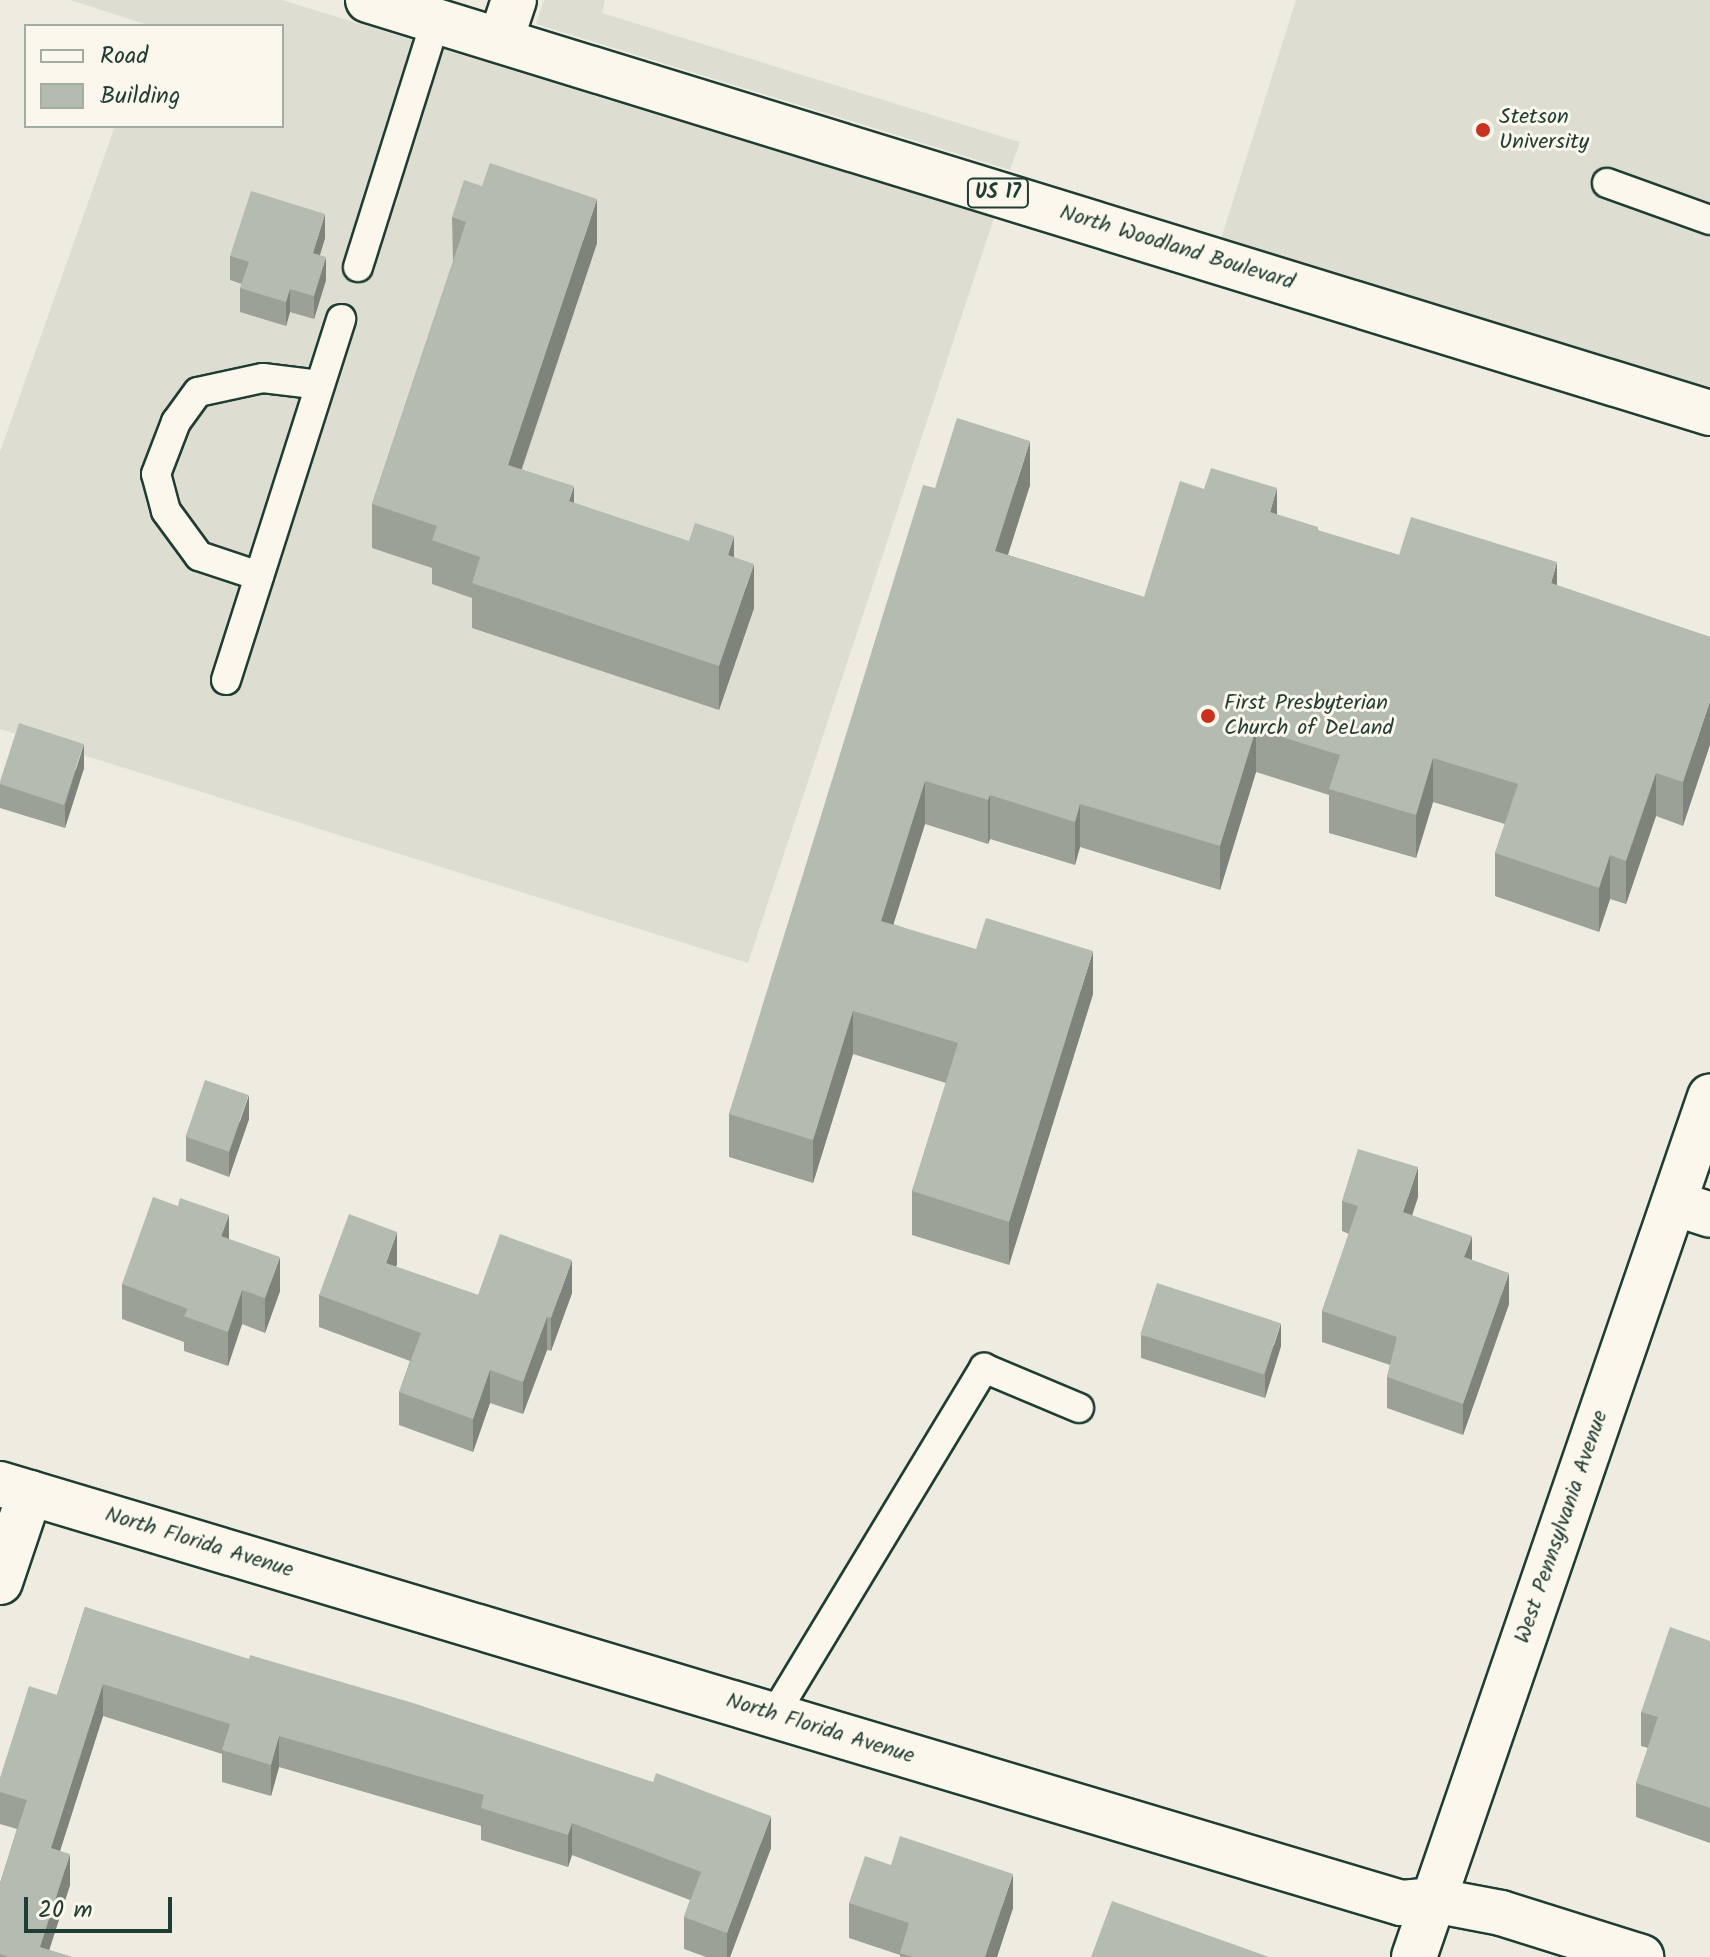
<!DOCTYPE html>
<html>
<head>
<meta charset="utf-8">
<style>
  body { margin:0 }
  #map { position:relative; width:1710px; height:1957px; overflow:hidden; background:#eeece1; font-family:Kalam,sans-serif }
  div>[style] { position:absolute }
  [style*='--x'] { left:calc(var(--x)*1px); top:calc(var(--y)*1px); width:calc(var(--w)*1px); rotate:calc(var(--a)*1deg) }
  .built>* { inset:0; background:#ddddd2 }
  .roads { filter:drop-shadow(2px 0 #1f3d34) drop-shadow(-2px 0 #1f3d34) drop-shadow(0 2px #1f3d34) drop-shadow(0 -2px #1f3d34) }
  .lane>* { height:28px; margin:-14px; padding:0 14px; transform-origin:14px; border-radius:14px; background:#fbf7ec }
  .street>* { height:44px; margin:-22px; padding:0 22px; transform-origin:22px; border-radius:22px; background:#fbf7ec }
  .secondary>* { height:44px; margin:-22px; padding:0 22px; transform-origin:22px; border-radius:22px; background:#fbf7ec }
  .primary>* { height:44px; margin:-22px; padding:0 22px; transform-origin:22px; border-radius:22px; background:#fbf7ec }
  .wall>* { inset:0; background:#9ba197 }
  .shaded-wall>* { inset:0; background:#7e837b }
  .building>* { inset:0; background:#b4bbb0; transform-origin:0 0 }
  .dots>* { width:22px; height:22px; translate:-50% -50%; box-sizing:border-box; border:4px solid #fbf7ec; border-radius:50% }
  span { translate:-50% -50%; white-space:nowrap; text-align:center; line-height:1.15; -webkit-text-stroke:6px #fbf7ec; paint-order:stroke }
  .shield-label span { padding:2px 6px; background:#fbf7ec; border:2px solid; border-radius:6px; -webkit-text-stroke-width:0 }
  .shield-label { font-size:20px; color:#1f3d34; font-weight:700 }
  .poi-label { font-size:22px; color:#1f3d34 }
  .left { translate:0 -50%; text-align:left }
  .street-label { font-size:22px; color:#1f3d34 }
  .legend { position:absolute; left:24px; top:24px; width:260px; height:104px; box-sizing:border-box; background:#fbf7ec; border:2px solid #a3ada2; margin:0; padding:10px 14px; list-style:none; font-size:24px; color:#1f3d34 }
  .legend li { display:flex; align-items:center; gap:16px; height:40px }
  .legend b { width:40px; border:2px solid #a3ada2 }
  .scale { position:absolute; left:24px; top:1897px; width:148px; height:36px; box-sizing:border-box; border:4px solid #1f3d34; border-top:0; padding-left:10px; font-size:24px; line-height:28px; white-space:nowrap; color:#1f3d34; -webkit-text-stroke:6px #fbf7ec; paint-order:stroke }
</style>
</head>
<body>
<div id="map">
  <div class="built">
    <i style="clip-path:polygon(70px 0,282px 0,994px 218px,748px 963px,0 729px,0 452px,115px 126px,282px 126px,282px 26px,151px 26px)"></i>
    <i style="clip-path:polygon(544px 0,605px 0,602px 13px,1020px 142px,1010px 170px,536px 24px)"></i>
    <i style="clip-path:polygon(1296px 0,1710px 0,1710px 413px,1214px 261px)"></i>
  </div>
  <div class="roads">
    <div class="lane">
      <i style="--x:1607;--y:183;--w:109;--a:19.8"></i>
      <i style="--x:358;--y:267;--w:259;--a:-72.5"></i>
      <i style="--x:259;--y:576;--w:63;--a:-161.6"></i>
      <i style="--x:199;--y:556;--w:56;--a:-126.3"></i>
      <i style="--x:166;--y:511;--w:38;--a:-105"></i>
      <i style="--x:156;--y:474;--w:56;--a:-69"></i>
      <i style="--x:176;--y:422;--w:37;--a:-54"></i>
      <i style="--x:198;--y:392;--w:66;--a:-12.2"></i>
      <i style="--x:263;--y:378;--w:57;--a:7"></i>
      <i style="--x:226;--y:680;--w:379;--a:-72.3"></i>
      <i style="--x:774;--y:1715;--w:406;--a:-58.8"></i>
      <i style="--x:984;--y:1368;--w:103;--a:22.8"></i>
    </div>
    <div class="street">
      <i style="--x:501;--y:39;--w:41;--a:-71.6"></i>
      <i style="--x:1674;--y:1203;--w:38;--a:18"></i>
      <i style="--x:0;--y:1484;--w:1462;--a:16.65"></i>
      <i style="--x:1401;--y:1903;--w:32;--a:-5"></i>
      <i style="--x:1433;--y:1900;--w:69;--a:10.8"></i>
      <i style="--x:1501;--y:1913;--w:147;--a:17.4"></i>
      <i style="--x:0;--y:1582;--w:94;--a:-71.4"></i>
    </div>
    <div class="secondary">
      <i style="--x:1414;--y:1957;--w:910;--a:-71.01"></i>
    </div>
    <div class="primary">
      <i style="--x:368;--y:0;--w:1404;--a:17.11"></i>
    </div>
  </div>
  <div class="wall">
    <i style="clip-path:polygon(452px 217px,597px 243px,522px 469px,574px 503px,734px 557px,754px 608px,719px 710px,472px 628px,472px 598px,432px 584px,432px 568px,372px 548px,372px 504px,453px 262px)"></i>
    <i style="clip-path:polygon(325px 238px,320px 255px,326px 280px,314px 319px,290px 312px,286px 326px,240px 312px,240px 288px,242px 284px,230px 280px,230px 256px)"></i>
    <i style="clip-path:polygon(1030px 485px,1008px 555px,1144px 597px,1277px 515px,1318px 531px,1399px 555px,1557px 586px,1710px 637px,1683px 826px,1656px 816px,1626px 904px,1610px 899px,1599px 932px,1495px 896px,1495px 853px,1505px 824px,1433px 802px,1416px 858px,1329px 833px,1329px 795px,1256px 772px,1220px 890px,1080px 847px,1075px 865px,990px 839px,988px 844px,925px 824px,893px 924px,1093px 994px,1009px 1265px,912px 1235px,912px 1191px,946px 1083px,853px 1054px,813px 1183px,729px 1157px,729px 1114px,935px 488px)"></i>
    <i style="clip-path:polygon(84px 768px,65px 828px,0 808px,0 784px)"></i>
    <i style="clip-path:polygon(249px 1119px,229px 1177px,186px 1161px,186px 1137px)"></i>
    <i style="clip-path:polygon(1418px 1197px,1412px 1215px,1472px 1260px,1509px 1304px,1463px 1435px,1387px 1408px,1387px 1377px,1390px 1365px,1322px 1342px,1322px 1311px,1349px 1234px,1342px 1231px,1342px 1201px)"></i>
    <i style="clip-path:polygon(229px 1239px,280px 1291px,265px 1333px,242px 1324px,228px 1366px,184px 1351px,184px 1342px,122px 1319px,122px 1284px)"></i>
    <i style="clip-path:polygon(397px 1264px,396px 1267px,478px 1295px,572px 1293px,551px 1351px,547px 1350px,523px 1414px,490px 1403px,473px 1452px,399px 1425px,399px 1392px,410px 1361px,319px 1327px,319px 1295px)"></i>
    <i style="clip-path:polygon(1141px 1335px,1281px 1346px,1265px 1398px,1141px 1358px)"></i>
    <i style="clip-path:polygon(85px 1607px,771px 1848px,730px 1957px,706px 1957px,684px 1949px,684px 1917px,690px 1900px,572px 1855px,568px 1867px,481px 1840px,481px 1826px,279px 1767px,271px 1796px,222px 1782px,222px 1754px,103px 1716px,60px 1851px,70px 1885px,49px 1950px,72px 1957px,0 1957px,0 1883px,17px 1829px,0 1824px,0 1778px,57px 1695px)"></i>
    <i style="clip-path:polygon(1710px 1641px,1710px 1843px,1636px 1817px,1636px 1783px,1648px 1748px,1641px 1746px,1641px 1712px)"></i>
    <i style="clip-path:polygon(849px 1903px,1013px 1908px,997px 1957px,900px 1957px,900px 1955px,849px 1938px)"></i>
  </div>
  <div class="shaded-wall">
    <i style="clip-path:polygon(597px 199px,597px 243px,508px 509px,508px 465px)"></i>
    <i style="clip-path:polygon(325px 214px,325px 238px,313px 277px,313px 253px)"></i>
    <i style="clip-path:polygon(326px 257px,326px 280px,314px 319px,314px 296px)"></i>
    <i style="clip-path:polygon(290px 289px,290px 312px,286px 326px,286px 302px)"></i>
    <i style="clip-path:polygon(1030px 441px,1030px 485px,995px 595px,995px 551px)"></i>
    <i style="clip-path:polygon(574px 486px,574px 530px,569px 501px)"></i>
    <i style="clip-path:polygon(1277px 488px,1277px 532px,1270px 512px)"></i>
    <i style="clip-path:polygon(734px 536px,734px 580px,728px 555px)"></i>
    <i style="clip-path:polygon(1557px 562px,1557px 606px,1551px 583px)"></i>
    <i style="clip-path:polygon(754px 564px,754px 608px,719px 710px,719px 666px)"></i>
    <i style="clip-path:polygon(1710px 701px,1710px 745px,1683px 826px,1683px 782px)"></i>
    <i style="clip-path:polygon(1256px 729px,1256px 772px,1220px 890px,1220px 846px)"></i>
    <i style="clip-path:polygon(84px 744px,84px 768px,65px 828px,65px 805px)"></i>
    <i style="clip-path:polygon(1433px 758px,1433px 802px,1416px 858px,1416px 815px)"></i>
    <i style="clip-path:polygon(1656px 773px,1656px 816px,1626px 904px,1626px 861px)"></i>
    <i style="clip-path:polygon(925px 781px,925px 824px,881px 964px,881px 921px)"></i>
    <i style="clip-path:polygon(990px 795px,990px 839px,988px 844px,988px 800px)"></i>
    <i style="clip-path:polygon(1080px 804px,1080px 847px,1075px 865px,1075px 822px)"></i>
    <i style="clip-path:polygon(1610px 855px,1610px 899px,1599px 932px,1599px 888px)"></i>
    <i style="clip-path:polygon(1093px 951px,1093px 994px,1009px 1265px,1009px 1222px)"></i>
    <i style="clip-path:polygon(853px 1011px,853px 1054px,813px 1183px,813px 1140px)"></i>
    <i style="clip-path:polygon(249px 1095px,249px 1119px,229px 1177px,229px 1153px)"></i>
    <i style="clip-path:polygon(1418px 1167px,1418px 1197px,1403px 1243px,1403px 1212px)"></i>
    <i style="clip-path:polygon(229px 1215px,229px 1250px,221px 1236px)"></i>
    <i style="clip-path:polygon(397px 1232px,397px 1264px,386px 1295px,386px 1263px)"></i>
    <i style="clip-path:polygon(1472px 1236px,1472px 1266px,1464px 1257px)"></i>
    <i style="clip-path:polygon(280px 1257px,280px 1291px,265px 1333px,265px 1298px)"></i>
    <i style="clip-path:polygon(572px 1260px,572px 1293px,551px 1351px,551px 1318px)"></i>
    <i style="clip-path:polygon(1509px 1273px,1509px 1304px,1463px 1435px,1463px 1404px)"></i>
    <i style="clip-path:polygon(242px 1290px,242px 1324px,228px 1366px,228px 1332px)"></i>
    <i style="clip-path:polygon(547px 1317px,547px 1350px,523px 1414px,523px 1382px)"></i>
    <i style="clip-path:polygon(1281px 1323px,1281px 1346px,1265px 1398px,1265px 1374px)"></i>
    <i style="clip-path:polygon(490px 1370px,490px 1403px,473px 1452px,473px 1419px)"></i>
    <i style="clip-path:polygon(103px 1684px,103px 1716px,51px 1879px,51px 1848px)"></i>
    <i style="clip-path:polygon(279px 1736px,279px 1767px,271px 1796px,271px 1765px)"></i>
    <i style="clip-path:polygon(771px 1816px,771px 1848px,730px 1957px,727px 1957px,727px 1933px)"></i>
    <i style="clip-path:polygon(572px 1823px,572px 1855px,568px 1867px,568px 1835px)"></i>
    <i style="clip-path:polygon(70px 1854px,70px 1885px,47px 1957px,40px 1947px)"></i>
    <i style="clip-path:polygon(1013px 1874px,1013px 1908px,997px 1957px,985px 1957px)"></i>
  </div>
  <div class="building">
    <i style="clip-path:polygon(490px 163px,597px 199px,508px 465px,574px 486px,569px 501px,689px 541px,695px 523px,734px 536px,728px 555px,754px 564px,719px 666px,472px 583px,480px 557px,432px 540px,437px 526px,372px 504px,466px 222px,452px 217px,464px 180px,482px 186px)"></i>
    <i style="clip-path:polygon(251px 191px,325px 214px,313px 253px,326px 257px,314px 296px,290px 289px,286px 302px,240px 288px,249px 262px,230px 256px)"></i>
    <i style="clip-path:polygon(957px 418px,1030px 441px,995px 551px,1144px 597px,1180px 481px,1204px 489px,1211px 468px,1277px 488px,1270px 512px,1318px 527px,1318px 530px,1399px 555px,1411px 517px,1557px 562px,1551px 583px,1710px 637px,1710px 701px,1683px 782px,1656px 773px,1626px 861px,1610px 855px,1599px 888px,1495px 853px,1518px 784px,1433px 758px,1416px 815px,1329px 789px,1340px 755px,1256px 729px,1220px 846px,1080px 804px,1075px 822px,990px 795px,988px 800px,925px 781px,881px 921px,976px 949px,986px 918px,1093px 951px,1009px 1222px,912px 1191px,958px 1043px,853px 1011px,813px 1140px,729px 1114px,923px 485px,935px 488px)"></i>
    <i style="left:19px;top:723px;width:68px;height:64px;rotate:18deg"></i>
    <i style="left:205px;top:1080px;width:46px;height:60px;rotate:19deg"></i>
    <i style="clip-path:polygon(1358px 1149px,1418px 1167px,1403px 1212px,1472px 1236px,1464px 1257px,1509px 1273px,1463px 1404px,1387px 1377px,1397px 1337px,1322px 1311px,1358px 1206px,1342px 1201px)"></i>
    <i style="clip-path:polygon(153px 1197px,178px 1206px,180px 1198px,229px 1215px,221px 1236px,280px 1257px,265px 1298px,242px 1290px,228px 1332px,184px 1316px,188px 1309px,122px 1284px)"></i>
    <i style="clip-path:polygon(349px 1214px,397px 1232px,386px 1263px,478px 1295px,500px 1234px,572px 1260px,551px 1318px,547px 1317px,523px 1382px,490px 1370px,473px 1419px,399px 1392px,421px 1333px,319px 1295px)"></i>
    <i style="left:1157px;top:1283px;width:130px;height:54px;rotate:18deg"></i>
    <i style="clip-path:polygon(85px 1607px,249px 1659px,250px 1655px,413px 1703px,653px 1782px,656px 1773px,771px 1816px,727px 1933px,684px 1917px,701px 1872px,572px 1823px,568px 1835px,481px 1808px,484px 1795px,279px 1736px,271px 1765px,222px 1750px,230px 1724px,103px 1684px,51px 1848px,70px 1854px,40px 1947px,72px 1957px,6px 1957px,7px 1956px,0 1954px,0 1883px,27px 1800px,0 1792px,0 1778px,29px 1686px,57px 1695px)"></i>
    <i style="clip-path:polygon(1670px 1627px,1710px 1641px,1710px 1808px,1636px 1783px,1658px 1717px,1641px 1712px)"></i>
    <i style="clip-path:polygon(900px 1836px,1013px 1874px,985px 1957px,913px 1957px,900px 1953px,909px 1923px,849px 1903px,865px 1856px,891px 1865px)"></i>
    <i style="clip-path:polygon(1112px 1901px,1269px 1957px,1091px 1957px)"></i>
  </div>
  <div class="dots">
    <i style="left:1483px;top:130px;background:#c8321e"></i>
    <i style="left:1208px;top:716px;background:#c8321e"></i>
  </div>
  <div class="shield-label">
    <span style="left:998px;top:193px">US 17</span>
  </div>
  <div class="poi-label">
    <span class="left" style="left:1499px;top:130px">Stetson<br>University</span>
    <span class="left" style="left:1224px;top:716px">First Presbyterian<br>Church of DeLand</span>
  </div>
  <div class="street-label">
    <span style="left:1177px;top:248px;rotate:17deg">North Woodland Boulevard</span>
    <span style="left:1562px;top:1527px;rotate:-71deg">West Pennsylvania Avenue</span>
    <span style="left:199px;top:1543px;rotate:17deg">North Florida Avenue</span>
    <span style="left:820px;top:1729px;rotate:17deg">North Florida Avenue</span>
  </div>
  <ul class="legend">
  <li><b style="height:10px;background:#fbf7ec"></b>Road</li>
  <li><b style="height:22px;background:#b4bbb0"></b>Building</li>
  </ul>
  <div class="scale">20 m</div>
</div>
</body>
</html>
